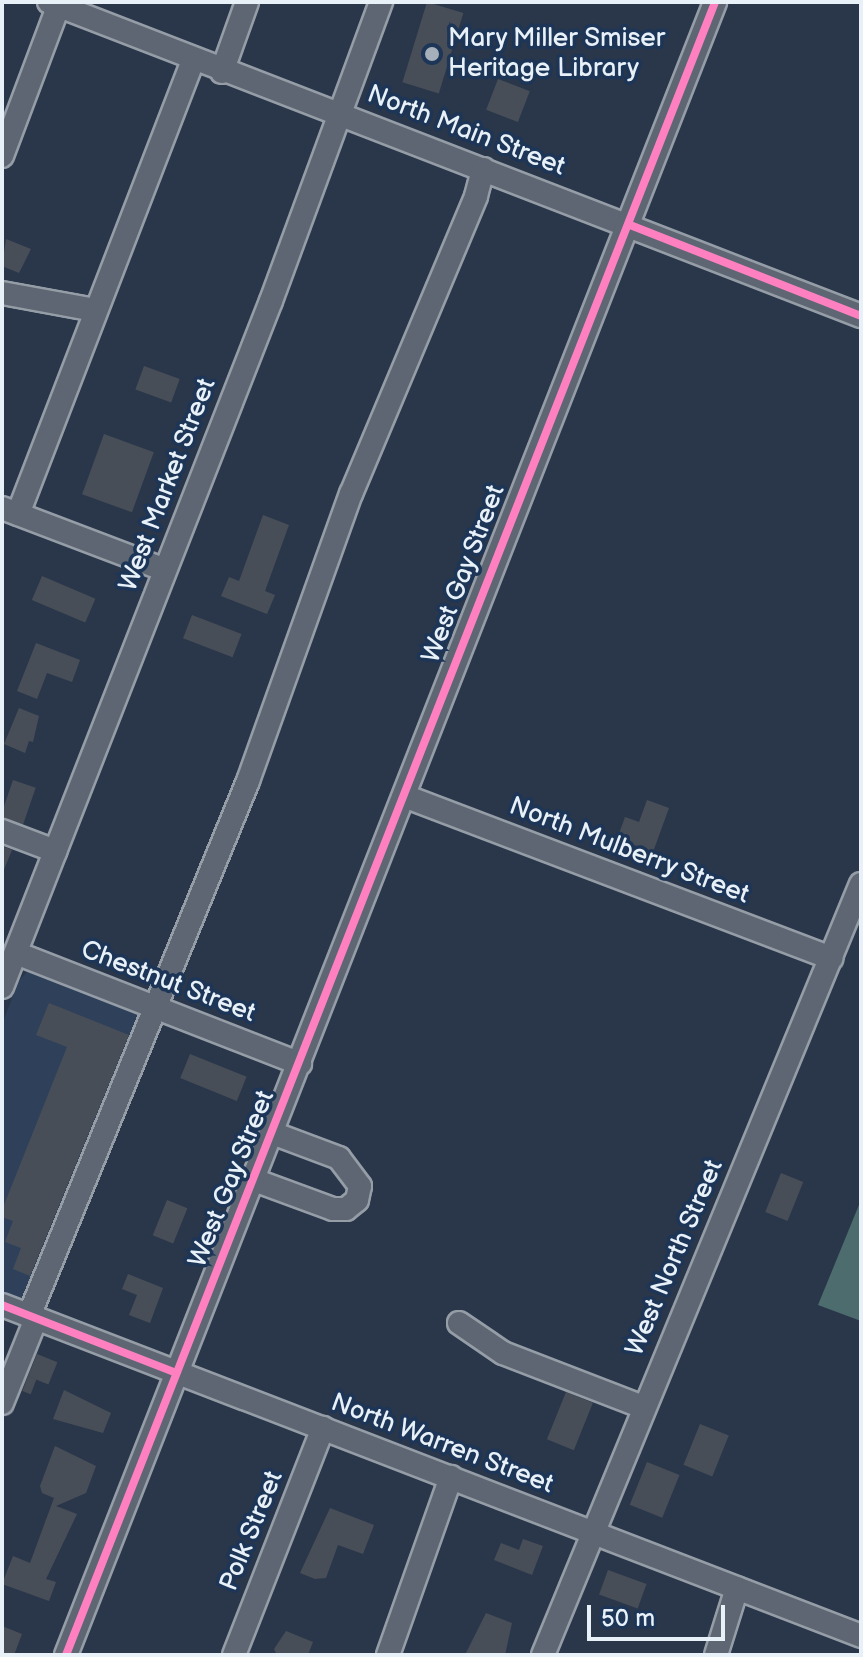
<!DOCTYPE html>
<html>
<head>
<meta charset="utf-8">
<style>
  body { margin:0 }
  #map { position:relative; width:863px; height:1657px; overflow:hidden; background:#2a374a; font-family:"Balsamiq Sans",sans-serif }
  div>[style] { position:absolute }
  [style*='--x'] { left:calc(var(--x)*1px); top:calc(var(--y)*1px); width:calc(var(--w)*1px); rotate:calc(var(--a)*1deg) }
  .built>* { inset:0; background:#2f405a }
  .green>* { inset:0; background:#4d6c6e }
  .building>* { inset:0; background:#484e58; transform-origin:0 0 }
  .roads { filter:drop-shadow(2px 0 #959da7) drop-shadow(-2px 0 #959da7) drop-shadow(0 2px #959da7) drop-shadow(0 -2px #959da7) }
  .minor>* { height:22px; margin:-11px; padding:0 11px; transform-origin:11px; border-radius:11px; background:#5d6672 }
  .cycleway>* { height:8px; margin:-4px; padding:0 4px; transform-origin:4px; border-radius:4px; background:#ff80c0 }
  .dots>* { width:22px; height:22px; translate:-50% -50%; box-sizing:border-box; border:4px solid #1d3557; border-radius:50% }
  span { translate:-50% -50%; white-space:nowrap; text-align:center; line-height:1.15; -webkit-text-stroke:7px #1d3557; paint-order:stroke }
  .poi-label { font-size:26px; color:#e8f1f8 }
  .left { translate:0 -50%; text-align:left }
  .street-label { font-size:26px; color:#e8f1f8 }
  .frame { position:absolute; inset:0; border:4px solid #e8f1f8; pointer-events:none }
  .scale { position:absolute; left:587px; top:1605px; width:138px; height:36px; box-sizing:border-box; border:4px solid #e8f1f8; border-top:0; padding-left:10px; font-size:24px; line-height:28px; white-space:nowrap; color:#e8f1f8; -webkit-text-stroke:6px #1d3557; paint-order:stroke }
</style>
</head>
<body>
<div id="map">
  <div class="built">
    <i style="clip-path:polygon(29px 970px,162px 1020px,45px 1313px,2px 1296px,2px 1024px,19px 981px)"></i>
  </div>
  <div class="green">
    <i style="clip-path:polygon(861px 1200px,861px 1321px,818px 1305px)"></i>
  </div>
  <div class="building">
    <i style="left:427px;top:2px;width:38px;height:84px;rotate:17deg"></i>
    <i style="left:498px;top:79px;width:34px;height:33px;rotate:21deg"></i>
    <i style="clip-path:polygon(6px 239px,31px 249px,19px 273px,2px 266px)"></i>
    <i style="left:144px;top:366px;width:38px;height:25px;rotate:20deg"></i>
    <i style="left:104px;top:434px;width:53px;height:64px;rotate:20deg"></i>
    <i style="clip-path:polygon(263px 515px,289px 525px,265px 591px,275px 595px,267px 614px,221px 596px,229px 577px,239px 581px)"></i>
    <i style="left:42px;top:576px;width:58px;height:26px;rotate:23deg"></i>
    <i style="left:192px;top:615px;width:53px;height:25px;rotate:21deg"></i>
    <i style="clip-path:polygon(36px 643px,80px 660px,72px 682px,47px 673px,37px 699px,17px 691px)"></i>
    <i style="clip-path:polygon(19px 708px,39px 716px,33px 742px,29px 741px,25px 753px,4px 744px)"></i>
    <i style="left:13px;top:780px;width:24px;height:39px;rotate:19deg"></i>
    <i style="clip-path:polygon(647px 800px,669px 808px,653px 852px,617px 839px,625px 817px,639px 822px)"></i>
    <i style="clip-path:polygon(2px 846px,12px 850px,3px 872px,2px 872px)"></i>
    <i style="clip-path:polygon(49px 1003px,129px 1035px,30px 1276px,13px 1269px,21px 1248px,5px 1242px,13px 1221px,2px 1217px,2px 1210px,67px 1047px,36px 1035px)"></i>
    <i style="left:190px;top:1054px;width:61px;height:26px;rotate:22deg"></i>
    <i style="left:781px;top:1173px;width:24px;height:42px;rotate:22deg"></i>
    <i style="left:167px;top:1200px;width:22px;height:38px;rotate:22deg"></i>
    <i style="clip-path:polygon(128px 1274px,163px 1288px,150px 1323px,129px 1315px,137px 1295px,122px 1289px)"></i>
    <i style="left:37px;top:1354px;width:22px;height:24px;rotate:22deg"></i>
    <i style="left:28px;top:1376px;width:9px;height:16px;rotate:21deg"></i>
    <i style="clip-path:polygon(64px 1390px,111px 1413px,103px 1433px,53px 1419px)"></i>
    <i style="left:566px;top:1392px;width:29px;height:51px;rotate:22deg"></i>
    <i style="left:700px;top:1424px;width:31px;height:44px;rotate:22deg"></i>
    <i style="clip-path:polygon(55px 1446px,96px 1466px,86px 1493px,56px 1506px,77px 1514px,46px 1579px,56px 1582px,49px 1601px,2px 1584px,13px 1556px,30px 1563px,54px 1498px,42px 1493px,40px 1486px)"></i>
    <i style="left:647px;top:1462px;width:35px;height:46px;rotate:22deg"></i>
    <i style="clip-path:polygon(330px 1508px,374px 1525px,363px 1554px,338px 1545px,326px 1578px,315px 1579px,300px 1573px)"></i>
    <i style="clip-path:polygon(523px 1539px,543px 1546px,532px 1575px,494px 1560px,501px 1543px,519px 1550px)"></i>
    <i style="left:608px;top:1570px;width:41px;height:26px;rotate:20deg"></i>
    <i style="clip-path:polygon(486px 1613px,512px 1623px,505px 1655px,465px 1655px)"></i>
    <i style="clip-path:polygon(2px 1626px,22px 1634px,14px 1655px,2px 1655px)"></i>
    <i style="clip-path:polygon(286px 1631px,313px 1642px,308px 1655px,277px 1655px,274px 1649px)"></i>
  </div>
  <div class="roads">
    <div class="minor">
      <i style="--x:49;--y:2;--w:871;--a:21.14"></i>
      <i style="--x:222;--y:72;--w:74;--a:-70.3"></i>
      <i style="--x:2;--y:156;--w:165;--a:-69.4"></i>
      <i style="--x:2;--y:293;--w:95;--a:10.4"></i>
      <i style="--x:2;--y:508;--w:174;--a:20.8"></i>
      <i style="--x:18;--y:514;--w:486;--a:-68.9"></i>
      <i style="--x:407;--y:797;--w:454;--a:20.8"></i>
      <i style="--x:2;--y:831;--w:57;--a:20.7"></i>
      <i style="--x:16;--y:953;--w:305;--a:21.3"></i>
      <i style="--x:2;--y:987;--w:737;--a:-68.59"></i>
      <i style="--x:271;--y:301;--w:319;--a:-69.8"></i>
      <i style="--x:254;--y:1180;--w:84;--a:20.2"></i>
      <i style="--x:333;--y:1209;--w:13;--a:0"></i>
      <i style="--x:346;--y:1209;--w:14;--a:-39"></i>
      <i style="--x:357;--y:1200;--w:14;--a:-78"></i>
      <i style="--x:360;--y:1186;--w:35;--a:-127"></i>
      <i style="--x:339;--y:1158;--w:72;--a:-159.5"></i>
      <i style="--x:2;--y:1305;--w:921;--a:21.07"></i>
      <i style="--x:29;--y:1316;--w:578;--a:-67.74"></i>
      <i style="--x:248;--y:781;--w:305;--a:-70.3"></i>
      <i style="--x:351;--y:494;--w:323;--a:-67.2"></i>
      <i style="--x:476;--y:196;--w:28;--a:-75"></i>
      <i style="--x:459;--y:1323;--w:53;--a:34.3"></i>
      <i style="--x:503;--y:1353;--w:150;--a:21.1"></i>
      <i style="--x:2;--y:1403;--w:91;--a:-68"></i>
      <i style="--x:66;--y:1655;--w:1776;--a:-68.56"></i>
      <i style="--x:234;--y:1655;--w:244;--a:-68.6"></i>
      <i style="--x:388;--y:1655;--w:189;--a:-70.5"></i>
      <i style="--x:543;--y:1655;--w:834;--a:-67.59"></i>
      <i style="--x:716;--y:1655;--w:70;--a:-72.6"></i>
    </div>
  </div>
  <div class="cycleway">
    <i style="--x:630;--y:225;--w:248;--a:21.5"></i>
    <i style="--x:2;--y:1305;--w:187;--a:21.3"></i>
    <i style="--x:66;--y:1655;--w:1776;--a:-68.56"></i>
  </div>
  <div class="dots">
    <i style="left:432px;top:54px;background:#a6b0bb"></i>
  </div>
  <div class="poi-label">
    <span class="left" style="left:448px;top:54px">Mary Miller Smiser<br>Heritage Library</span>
  </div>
  <div class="street-label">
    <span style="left:466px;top:131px;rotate:21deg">North Main Street</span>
    <span style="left:168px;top:485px;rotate:-69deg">West Market Street</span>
    <span style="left:464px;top:574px;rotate:-69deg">West Gay Street</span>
    <span style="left:629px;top:851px;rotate:21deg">North Mulberry Street</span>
    <span style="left:168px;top:982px;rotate:21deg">Chestnut Street</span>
    <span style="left:232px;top:1179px;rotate:-68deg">West Gay Street</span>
    <span style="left:675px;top:1258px;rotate:-67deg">West North Street</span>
    <span style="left:442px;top:1444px;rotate:21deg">North Warren Street</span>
    <span style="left:252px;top:1531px;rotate:-68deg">Polk Street</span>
  </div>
  <div class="frame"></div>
  <div class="scale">50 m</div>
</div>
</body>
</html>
